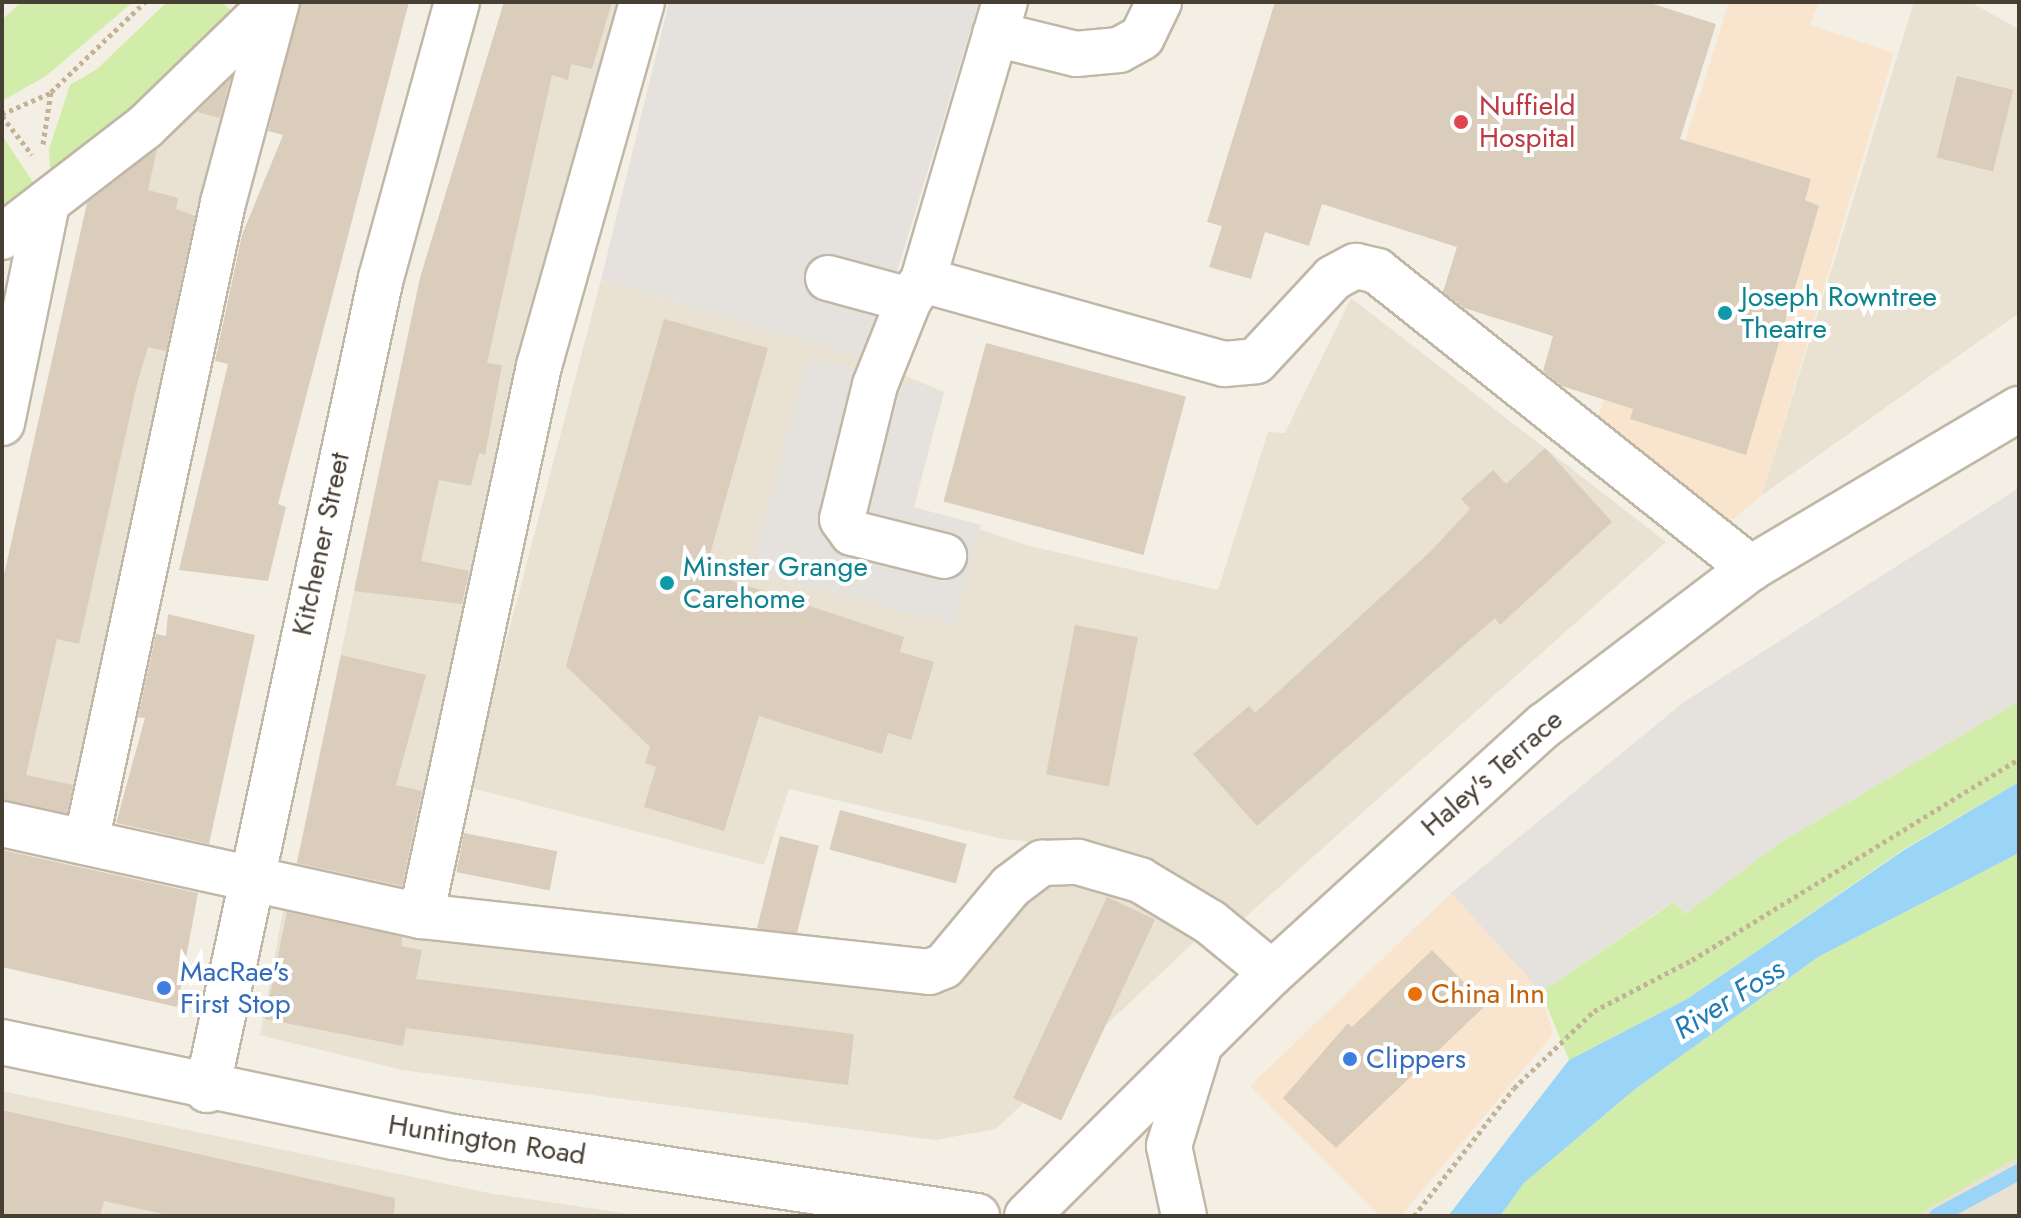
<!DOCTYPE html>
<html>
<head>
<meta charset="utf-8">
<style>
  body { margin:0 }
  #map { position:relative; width:2021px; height:1218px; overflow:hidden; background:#f4efe5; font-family:Jost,sans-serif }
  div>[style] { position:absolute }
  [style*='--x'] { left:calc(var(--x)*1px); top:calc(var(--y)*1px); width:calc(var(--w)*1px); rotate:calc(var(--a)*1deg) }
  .residential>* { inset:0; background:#e9e1d2 }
  .commercial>* { inset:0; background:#f9e5ce }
  .green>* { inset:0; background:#d1eda9 }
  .parking>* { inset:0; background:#e5e2de }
  .water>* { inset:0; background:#9ad5f8 }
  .stream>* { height:16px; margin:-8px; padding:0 8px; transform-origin:8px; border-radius:8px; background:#9ad5f8 }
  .building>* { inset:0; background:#dacdbc; transform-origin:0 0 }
  .path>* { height:5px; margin-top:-2.5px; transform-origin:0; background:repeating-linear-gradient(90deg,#c4b296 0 4px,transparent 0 8px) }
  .roads { filter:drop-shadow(2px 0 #c1b7a7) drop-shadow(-2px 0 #c1b7a7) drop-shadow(0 2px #c1b7a7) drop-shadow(0 -2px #c1b7a7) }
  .minor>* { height:44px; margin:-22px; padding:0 22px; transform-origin:22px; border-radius:22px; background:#fff }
  .dots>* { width:22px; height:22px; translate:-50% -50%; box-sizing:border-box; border:4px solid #fff; border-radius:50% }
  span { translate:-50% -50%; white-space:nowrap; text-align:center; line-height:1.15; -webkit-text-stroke:8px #fff; paint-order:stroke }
  .health-label { font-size:28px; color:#be3a42 }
  .left { translate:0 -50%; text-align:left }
  .culture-label { font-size:28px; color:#0d838f }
  .street-label { font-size:28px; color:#483f34 }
  .shop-label { font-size:28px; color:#366cbe }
  .food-label { font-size:28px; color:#c56008 }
  .water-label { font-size:30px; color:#207cb7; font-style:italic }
  .frame { position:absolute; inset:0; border:4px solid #483f34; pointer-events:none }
</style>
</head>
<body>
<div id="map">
  <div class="residential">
    <i style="clip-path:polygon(504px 2px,625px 2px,413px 895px,295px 871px,420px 278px)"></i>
    <i style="clip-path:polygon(1914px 2px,1970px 2px,2019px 29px,2019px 313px,1762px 495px)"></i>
    <i style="clip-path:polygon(252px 39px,75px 821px,2px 803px,2px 584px,93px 178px)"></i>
    <i style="clip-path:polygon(601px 280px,870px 361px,944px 392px,914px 507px,1026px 545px,1218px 590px,1268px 432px,1285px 433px,1351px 298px,1666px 542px,1241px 921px,1120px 851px,1003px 839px,789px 789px,764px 865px,468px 787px)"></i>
    <i style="clip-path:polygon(1079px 876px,1159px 902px,1194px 942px,996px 1129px,935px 1140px,402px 1070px,260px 1035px,285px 900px,931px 991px,1048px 879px)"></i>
    <i style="clip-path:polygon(2px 1091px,494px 1194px,644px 1216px,2px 1216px)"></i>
    <i style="clip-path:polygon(2018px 1156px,2019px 1216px,1916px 1216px)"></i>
  </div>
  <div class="commercial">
    <i style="clip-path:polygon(1729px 2px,1819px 2px,1810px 25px,1894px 53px,1762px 495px,1728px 524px,1595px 427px)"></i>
    <i style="clip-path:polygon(1451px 893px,1541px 992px,1553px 1034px,1401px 1216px,1379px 1216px,1250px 1086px)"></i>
  </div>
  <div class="green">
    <i style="clip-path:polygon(21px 2px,133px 2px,46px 76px,2px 101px,2px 20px)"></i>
    <i style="clip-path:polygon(167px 2px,222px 2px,239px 18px,51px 184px,49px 149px,70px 85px,97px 69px)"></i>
    <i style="clip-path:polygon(2px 135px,40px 193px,2px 222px)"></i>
    <i style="clip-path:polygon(2019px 701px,2019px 782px,1904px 849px,1687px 999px,1569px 1060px,1541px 992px,1675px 901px,1685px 914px,1776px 845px)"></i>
    <i style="clip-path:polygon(2019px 853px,2019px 1156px,1916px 1216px,1500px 1216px,1524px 1183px,1634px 1090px,1818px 957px)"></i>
  </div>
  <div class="parking">
    <i style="clip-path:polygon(669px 2px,979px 2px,870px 361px,601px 280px)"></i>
    <i style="clip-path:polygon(807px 356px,944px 392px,913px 507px,981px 525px,955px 625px,751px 572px)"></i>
    <i style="clip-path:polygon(2019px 488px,2019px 701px,1776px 845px,1685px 914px,1674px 901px,1541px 992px,1451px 893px,1684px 702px)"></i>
  </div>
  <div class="water">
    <i style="clip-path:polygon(2019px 782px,2019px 853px,1818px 957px,1634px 1090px,1524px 1183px,1500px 1216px,1448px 1216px,1569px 1060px,1687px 999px,1904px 850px)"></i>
  </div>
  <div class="stream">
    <i style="--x:1937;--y:1216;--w:93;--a:-28.2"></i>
  </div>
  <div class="building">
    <i style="clip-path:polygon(301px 2px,409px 2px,278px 504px,286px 507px,268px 581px,179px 570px,228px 364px,215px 361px,242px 235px,283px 135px,268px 131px)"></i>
    <i style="clip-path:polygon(504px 2px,612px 2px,592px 69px,571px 64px,568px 80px,552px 75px,487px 363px,502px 365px,485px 455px,479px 453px,471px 486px,439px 480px,421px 561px,469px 571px,462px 604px,354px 591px,420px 278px)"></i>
    <i style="clip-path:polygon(1275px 2px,1647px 2px,1716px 24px,1680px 139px,1811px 179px,1805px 200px,1819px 206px,1746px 455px,1630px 419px,1633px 409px,1562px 386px,1543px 371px,1553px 336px,1464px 308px,1443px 292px,1457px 247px,1322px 204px,1309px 246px,1265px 232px,1251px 279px,1209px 267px,1222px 226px,1207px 222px)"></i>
    <i style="left:1957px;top:76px;width:58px;height:84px;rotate:14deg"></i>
    <i style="clip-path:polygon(230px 79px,220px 118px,197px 112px)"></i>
    <i style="clip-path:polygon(157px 149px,148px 190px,178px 198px,176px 209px,195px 216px,166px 351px,148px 347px,137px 384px,79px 644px,57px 639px,26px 775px,73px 785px,67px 813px,2px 800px,2px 584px,87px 203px)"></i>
    <i style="clip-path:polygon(664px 319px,768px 348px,705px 572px,904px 637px,900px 652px,934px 662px,911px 740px,888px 733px,882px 754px,759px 716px,724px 831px,644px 807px,656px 767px,645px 763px,650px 747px,566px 666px)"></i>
    <i style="left:986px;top:343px;width:207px;height:164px;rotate:15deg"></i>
    <i style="clip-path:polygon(1545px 448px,1612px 522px,1500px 625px,1495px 618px,1257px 826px,1193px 754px,1249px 706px,1255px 713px,1432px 550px,1470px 509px,1461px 499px,1493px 470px,1506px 484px)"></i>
    <i style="clip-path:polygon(168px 614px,255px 635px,209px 844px,116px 823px,145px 718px,138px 717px,156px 634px,166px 636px)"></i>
    <i style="left:1075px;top:625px;width:64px;height:152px;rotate:11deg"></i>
    <i style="clip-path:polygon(341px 655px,426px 675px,396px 785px,422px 791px,402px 886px,297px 863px)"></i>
    <i style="left:840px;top:810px;width:131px;height:41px;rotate:15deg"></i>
    <i style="left:464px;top:833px;width:95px;height:40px;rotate:11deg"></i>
    <i style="left:780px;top:836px;width:40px;height:95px;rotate:14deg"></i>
    <i style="clip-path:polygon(2px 850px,198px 893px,177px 1007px,2px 967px)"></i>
    <i style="left:1107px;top:897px;width:53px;height:222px;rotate:25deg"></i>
    <i style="clip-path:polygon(287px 912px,402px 937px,401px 946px,422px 950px,416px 979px,854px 1034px,848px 1085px,406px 1028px,403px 1046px,265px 1019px)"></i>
    <i style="clip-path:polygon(1432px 950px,1486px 1005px,1336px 1148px,1283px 1098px,1348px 1023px,1352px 1027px)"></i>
    <i style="clip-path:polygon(2px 1110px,395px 1198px,394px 1216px,173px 1216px,104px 1201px,100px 1216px,2px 1216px)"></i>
  </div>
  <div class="path">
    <i style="--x:2;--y:114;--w:52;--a:-23.6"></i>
    <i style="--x:2;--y:116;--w:49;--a:52.4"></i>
    <i style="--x:43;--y:144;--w:53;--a:-81.3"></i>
    <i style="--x:51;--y:92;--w:130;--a:-43.8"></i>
    <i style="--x:1414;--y:1216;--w:162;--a:-52"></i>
    <i style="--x:1514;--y:1088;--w:111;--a:-43.9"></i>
    <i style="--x:1594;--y:1011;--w:110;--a:-27.5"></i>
    <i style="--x:1692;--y:960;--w:384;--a:-31.6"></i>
  </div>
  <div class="roads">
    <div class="minor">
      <i style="--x:995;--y:34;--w:83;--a:13.9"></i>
      <i style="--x:1076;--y:54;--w:43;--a:-5.3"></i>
      <i style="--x:1119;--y:50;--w:26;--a:-29"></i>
      <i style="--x:1142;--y:37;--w:39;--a:-64"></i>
      <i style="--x:2;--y:237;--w:180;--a:-37.6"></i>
      <i style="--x:145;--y:127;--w:180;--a:-44.1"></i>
      <i style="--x:828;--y:278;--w:84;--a:15.2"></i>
      <i style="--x:909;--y:300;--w:24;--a:-55"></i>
      <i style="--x:923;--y:280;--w:290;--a:-73.6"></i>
      <i style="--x:923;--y:280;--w:313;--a:15.6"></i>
      <i style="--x:1224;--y:364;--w:32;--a:-5"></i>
      <i style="--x:1256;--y:361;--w:113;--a:-47.1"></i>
      <i style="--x:1333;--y:278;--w:26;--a:-28"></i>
      <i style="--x:1356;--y:266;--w:22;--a:13"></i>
      <i style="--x:1377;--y:271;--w:478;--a:38.5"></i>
      <i style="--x:909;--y:300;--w:92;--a:111.8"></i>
      <i style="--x:875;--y:385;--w:138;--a:103.8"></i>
      <i style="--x:842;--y:519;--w:17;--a:54"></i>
      <i style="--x:852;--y:533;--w:95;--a:14"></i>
      <i style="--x:2;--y:423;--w:225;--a:-78.4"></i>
      <i style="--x:2;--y:824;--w:429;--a:12.4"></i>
      <i style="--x:421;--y:916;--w:563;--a:-77.89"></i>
      <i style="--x:539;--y:366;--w:378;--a:-74.2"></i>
      <i style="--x:86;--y:842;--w:654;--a:-77.9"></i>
      <i style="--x:223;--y:203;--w:208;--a:-75"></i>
      <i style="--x:421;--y:916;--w:511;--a:6.29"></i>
      <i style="--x:929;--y:972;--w:16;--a:-22"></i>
      <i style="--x:944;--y:966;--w:104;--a:-50.1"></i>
      <i style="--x:1011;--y:886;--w:39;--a:-37"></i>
      <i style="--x:1042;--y:863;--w:36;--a:-2"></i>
      <i style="--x:1078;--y:862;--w:65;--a:16.2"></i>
      <i style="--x:1140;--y:880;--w:82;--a:31"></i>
      <i style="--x:1210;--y:922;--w:80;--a:39.4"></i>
      <i style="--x:2;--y:1042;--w:462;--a:11.9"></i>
      <i style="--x:454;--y:1137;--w:529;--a:8.59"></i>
      <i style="--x:207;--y:1090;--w:830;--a:-77.91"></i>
      <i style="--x:381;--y:278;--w:286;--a:-74.6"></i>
      <i style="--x:1027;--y:1216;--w:345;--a:-44.8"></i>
      <i style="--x:1272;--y:973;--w:369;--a:-42.3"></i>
      <i style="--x:1545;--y:725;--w:259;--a:-37.3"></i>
      <i style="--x:1751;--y:568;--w:312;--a:-30.7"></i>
      <i style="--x:1184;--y:1216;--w:72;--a:-102.1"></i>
      <i style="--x:1169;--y:1146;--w:99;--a:-73"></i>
    </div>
  </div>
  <div class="dots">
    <i style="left:1461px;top:122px;background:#e0444e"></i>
    <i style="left:1725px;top:313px;background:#0f9aa8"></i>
    <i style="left:667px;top:583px;background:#0f9aa8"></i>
    <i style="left:164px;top:988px;background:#3f7fe0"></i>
    <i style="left:1415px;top:994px;background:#e8710a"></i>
    <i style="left:1350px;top:1059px;background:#3f7fe0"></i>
  </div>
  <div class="health-label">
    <span class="left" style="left:1479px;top:122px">Nuffield<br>Hospital</span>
  </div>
  <div class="culture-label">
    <span class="left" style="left:1741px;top:313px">Joseph Rowntree<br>Theatre</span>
    <span class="left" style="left:683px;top:583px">Minster Grange<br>Carehome</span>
  </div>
  <div class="street-label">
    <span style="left:321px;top:544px;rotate:-78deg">Kitchener Street</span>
    <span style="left:1492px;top:773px;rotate:-41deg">Haley's Terrace</span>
    <span style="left:487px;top:1140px;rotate:9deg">Huntington Road</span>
  </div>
  <div class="shop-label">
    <span class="left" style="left:180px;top:988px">MacRae's<br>First Stop</span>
    <span class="left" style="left:1366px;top:1059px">Clippers</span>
  </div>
  <div class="food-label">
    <span class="left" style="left:1431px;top:994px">China Inn</span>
  </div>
  <div class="water-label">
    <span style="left:1729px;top:999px;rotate:-32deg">River Foss</span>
  </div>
  <div class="frame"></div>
</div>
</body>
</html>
